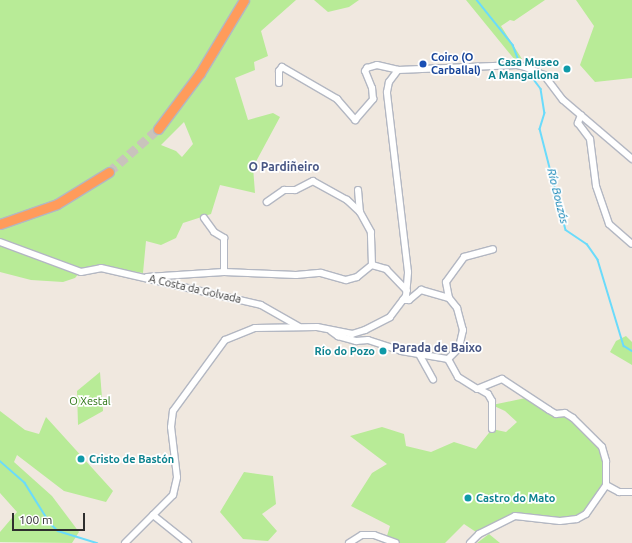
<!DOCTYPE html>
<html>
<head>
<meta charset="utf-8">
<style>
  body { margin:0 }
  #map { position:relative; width:632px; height:543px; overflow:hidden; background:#f0e8df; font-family:Ubuntu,sans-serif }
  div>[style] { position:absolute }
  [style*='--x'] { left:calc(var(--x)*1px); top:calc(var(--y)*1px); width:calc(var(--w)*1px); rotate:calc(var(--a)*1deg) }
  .green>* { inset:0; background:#b8eb97 }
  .stream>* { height:1.5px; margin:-0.75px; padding:0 0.75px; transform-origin:0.75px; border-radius:0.75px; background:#6adbfb }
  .highway-tunnel>* { height:9px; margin-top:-4.5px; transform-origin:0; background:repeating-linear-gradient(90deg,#c9c3bc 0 9px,transparent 0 13.5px) }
  .roads { filter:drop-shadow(1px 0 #b3b7c2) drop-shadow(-1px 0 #b3b7c2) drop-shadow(0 1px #b3b7c2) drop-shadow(0 -1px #b3b7c2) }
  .minor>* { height:6px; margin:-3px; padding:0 3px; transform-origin:3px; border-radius:3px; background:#fff }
  .highway>* { height:9px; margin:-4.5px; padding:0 4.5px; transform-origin:4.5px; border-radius:4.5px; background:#ff9b5b }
  .dots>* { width:11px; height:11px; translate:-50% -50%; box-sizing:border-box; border:2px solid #fff; border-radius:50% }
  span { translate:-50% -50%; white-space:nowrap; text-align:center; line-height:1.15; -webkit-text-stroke:3.5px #fff; paint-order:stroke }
  .transit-label { font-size:11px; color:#164399; font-weight:700 }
  .left { translate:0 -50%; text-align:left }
  .culture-label { font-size:11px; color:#0d838f; font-weight:700 }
  .right { translate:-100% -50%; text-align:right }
  .street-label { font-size:11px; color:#2e2e2e }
  .park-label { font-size:11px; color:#2c7514 }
  .neighbourhood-label { font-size:12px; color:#485684; font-weight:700 }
  .water-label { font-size:12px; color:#007baf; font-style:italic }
  .scale { position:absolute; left:12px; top:513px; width:73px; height:18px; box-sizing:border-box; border:2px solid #2e2e2e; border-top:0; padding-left:5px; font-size:12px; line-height:14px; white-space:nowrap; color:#2e2e2e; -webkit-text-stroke:3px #fff; paint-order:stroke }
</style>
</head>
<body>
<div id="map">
  <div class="green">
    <i style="clip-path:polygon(evenodd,0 0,296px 0,261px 31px,268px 56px,254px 62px,255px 70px,235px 78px,248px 120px,273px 113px,280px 117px,253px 167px,255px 193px,220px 185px,211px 214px,183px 223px,176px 238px,161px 245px,146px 241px,143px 273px,102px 266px,82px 270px,75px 278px,63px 282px,31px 280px,0 272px,0 0,184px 122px,193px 144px,182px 157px,176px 151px,161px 145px,184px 122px)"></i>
    <i style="clip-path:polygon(314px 0,359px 0,349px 7px,328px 12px)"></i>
    <i style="clip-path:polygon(466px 0,545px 0,514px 21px,510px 20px,501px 26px,522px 59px,515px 60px)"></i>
    <i style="clip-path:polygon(576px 0,632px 0,632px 78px,595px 82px,580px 65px,594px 26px)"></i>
    <i style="clip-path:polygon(626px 336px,632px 342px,632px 365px,610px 352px,616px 341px)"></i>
    <i style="clip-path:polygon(100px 372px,103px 411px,78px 425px,77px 391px)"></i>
    <i style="clip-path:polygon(530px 397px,549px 410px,565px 413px,602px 447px,606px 485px,593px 505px,577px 519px,515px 516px,479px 534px,464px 524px,445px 543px,393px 543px,386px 539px,390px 526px,351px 506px,372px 473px,387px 464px,350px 436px,382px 427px,404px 434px,406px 446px,431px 452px,454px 442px,476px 449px,492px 429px,506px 432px,517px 422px,505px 411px,492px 405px)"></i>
    <i style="clip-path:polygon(0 411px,25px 430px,39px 434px,46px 417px,113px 491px,106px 502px,64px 491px,17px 455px,14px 462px,52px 496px,79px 532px,72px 543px,0 542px,0 532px,17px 512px,0 493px)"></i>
    <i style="clip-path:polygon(244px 472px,273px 476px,276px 504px,262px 514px,277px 531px,268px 541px,243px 539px,220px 512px)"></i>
    <i style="clip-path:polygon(489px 534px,500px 543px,477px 543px)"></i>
  </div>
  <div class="stream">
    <i style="--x:477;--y:0;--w:58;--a:51.3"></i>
    <i style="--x:513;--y:45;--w:17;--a:69"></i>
    <i style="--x:529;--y:73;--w:20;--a:53"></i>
    <i style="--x:541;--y:89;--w:24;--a:81"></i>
    <i style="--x:545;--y:113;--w:17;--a:107"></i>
    <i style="--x:540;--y:129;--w:104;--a:75.6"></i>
    <i style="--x:566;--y:230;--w:25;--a:34"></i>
    <i style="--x:587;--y:244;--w:19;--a:55"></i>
    <i style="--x:598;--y:260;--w:90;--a:73.2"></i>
    <i style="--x:624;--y:346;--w:9;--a:32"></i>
    <i style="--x:0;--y:461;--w:33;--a:41"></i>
    <i style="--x:25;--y:483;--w:47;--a:58"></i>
    <i style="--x:50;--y:523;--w:11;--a:45"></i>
    <i style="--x:58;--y:531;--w:41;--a:17.1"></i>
  </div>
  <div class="highway-tunnel">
    <i style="--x:109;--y:172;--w:65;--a:-41.3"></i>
  </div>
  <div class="roads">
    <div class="minor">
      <i style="--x:279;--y:83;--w:12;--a:-90"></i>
      <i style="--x:279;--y:71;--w:5;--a:-53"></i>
      <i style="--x:282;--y:67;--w:64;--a:30.2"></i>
      <i style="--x:337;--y:99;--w:28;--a:49"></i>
      <i style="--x:355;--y:120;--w:28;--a:-49"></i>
      <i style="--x:373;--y:99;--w:11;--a:-95"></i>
      <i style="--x:372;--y:88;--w:18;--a:-112"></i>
      <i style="--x:365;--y:71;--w:4;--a:-56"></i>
      <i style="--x:367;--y:68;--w:10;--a:-17"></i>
      <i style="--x:377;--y:65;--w:22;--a:13"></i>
      <i style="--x:581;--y:115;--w:9;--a:111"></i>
      <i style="--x:578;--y:123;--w:20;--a:53"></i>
      <i style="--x:590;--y:139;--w:47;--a:82.7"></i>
      <i style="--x:596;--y:186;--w:40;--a:71.1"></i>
      <i style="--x:609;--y:224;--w:30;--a:41"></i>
      <i style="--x:358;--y:190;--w:22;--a:85"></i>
      <i style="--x:204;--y:218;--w:17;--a:54"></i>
      <i style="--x:214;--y:232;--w:12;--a:31"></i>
      <i style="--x:224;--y:238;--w:34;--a:90"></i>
      <i style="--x:0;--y:242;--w:86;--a:20.3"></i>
      <i style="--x:81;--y:272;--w:20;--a:-11"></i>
      <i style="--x:101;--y:268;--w:164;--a:13"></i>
      <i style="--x:261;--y:305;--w:43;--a:29.6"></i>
      <i style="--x:372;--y:265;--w:15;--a:16"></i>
      <i style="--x:386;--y:269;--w:30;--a:46"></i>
      <i style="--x:147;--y:277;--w:77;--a:-3.7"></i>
      <i style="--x:224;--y:272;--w:72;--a:2.4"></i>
      <i style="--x:296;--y:275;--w:25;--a:-5"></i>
      <i style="--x:321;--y:273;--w:26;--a:16"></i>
      <i style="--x:346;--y:280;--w:11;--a:-15"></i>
      <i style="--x:357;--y:277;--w:19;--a:-39"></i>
      <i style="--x:372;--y:265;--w:33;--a:-92"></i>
      <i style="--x:371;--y:232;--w:23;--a:-119"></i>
      <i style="--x:360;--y:212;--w:18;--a:-137"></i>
      <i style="--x:347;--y:200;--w:39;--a:-151"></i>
      <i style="--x:313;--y:181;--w:20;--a:153"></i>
      <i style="--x:295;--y:190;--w:11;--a:180"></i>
      <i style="--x:284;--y:190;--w:21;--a:145"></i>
      <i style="--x:449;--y:298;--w:16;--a:-101"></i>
      <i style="--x:446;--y:282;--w:31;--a:-54"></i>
      <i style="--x:464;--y:257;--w:30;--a:-15"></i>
      <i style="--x:403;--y:300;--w:6;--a:0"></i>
      <i style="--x:409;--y:300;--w:16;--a:-40"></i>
      <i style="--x:421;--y:290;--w:29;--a:16"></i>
      <i style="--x:449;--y:298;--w:13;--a:51"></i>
      <i style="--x:457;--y:308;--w:23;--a:75"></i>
      <i style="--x:463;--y:330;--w:18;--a:103"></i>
      <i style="--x:459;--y:348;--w:16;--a:135"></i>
      <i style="--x:331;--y:331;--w:9;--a:36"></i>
      <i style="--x:338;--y:336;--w:19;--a:16"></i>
      <i style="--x:356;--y:341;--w:12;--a:-5"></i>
      <i style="--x:368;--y:340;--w:35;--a:18"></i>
      <i style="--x:401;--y:351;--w:48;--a:9.7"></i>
      <i style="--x:448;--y:359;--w:21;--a:61"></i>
      <i style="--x:458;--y:377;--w:22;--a:32"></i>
      <i style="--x:477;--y:389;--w:27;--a:-22"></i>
      <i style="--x:502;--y:379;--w:56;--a:33.4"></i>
      <i style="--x:549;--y:410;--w:8;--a:30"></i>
      <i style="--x:556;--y:414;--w:9;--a:-6"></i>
      <i style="--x:565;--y:413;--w:9;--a:32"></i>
      <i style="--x:573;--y:418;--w:41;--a:45"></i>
      <i style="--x:602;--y:447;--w:15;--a:74"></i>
      <i style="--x:606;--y:461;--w:24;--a:90"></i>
      <i style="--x:606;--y:485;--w:15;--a:28"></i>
      <i style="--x:619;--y:492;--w:13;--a:0"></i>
      <i style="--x:419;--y:354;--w:29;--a:61"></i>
      <i style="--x:479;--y:389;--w:10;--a:29"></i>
      <i style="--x:488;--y:394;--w:8;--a:60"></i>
      <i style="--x:492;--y:401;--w:28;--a:90"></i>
      <i style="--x:153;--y:515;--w:45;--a:38.7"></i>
      <i style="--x:125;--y:543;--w:68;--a:-45"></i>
      <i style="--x:173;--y:495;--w:18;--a:-77"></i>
      <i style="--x:177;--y:477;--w:50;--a:-96.8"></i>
      <i style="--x:171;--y:427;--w:16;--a:-83"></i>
      <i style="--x:173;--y:411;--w:88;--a:-53.8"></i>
      <i style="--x:225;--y:340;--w:32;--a:-22"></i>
      <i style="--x:255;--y:328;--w:62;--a:-0.9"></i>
      <i style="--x:317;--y:327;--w:36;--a:11"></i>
      <i style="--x:352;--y:334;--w:14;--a:-17"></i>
      <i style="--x:365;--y:330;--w:28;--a:-27"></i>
      <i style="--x:390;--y:317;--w:26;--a:-53"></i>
      <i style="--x:406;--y:296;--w:24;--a:-85"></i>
      <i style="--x:408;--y:272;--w:181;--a:-96.7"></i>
      <i style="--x:387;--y:92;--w:10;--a:-79"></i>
      <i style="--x:389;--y:82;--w:15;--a:-53"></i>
      <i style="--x:398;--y:70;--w:119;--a:-2.4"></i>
      <i style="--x:517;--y:65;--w:8;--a:14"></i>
      <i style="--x:525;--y:67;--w:21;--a:23"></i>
      <i style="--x:544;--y:75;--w:31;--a:53"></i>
      <i style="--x:563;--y:100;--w:91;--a:40.5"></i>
      <i style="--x:349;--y:543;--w:15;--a:-32"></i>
      <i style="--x:362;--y:535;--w:12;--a:0"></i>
      <i style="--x:374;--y:535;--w:23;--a:20"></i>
      <i style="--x:470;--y:543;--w:13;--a:-45"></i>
      <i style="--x:479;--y:534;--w:40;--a:-26.6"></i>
      <i style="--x:515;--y:516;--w:45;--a:6.3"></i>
      <i style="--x:560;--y:521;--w:17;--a:-7"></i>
      <i style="--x:577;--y:519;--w:10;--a:-29"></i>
      <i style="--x:586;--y:514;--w:35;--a:-55"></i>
    </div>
    <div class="highway">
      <i style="--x:158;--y:129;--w:70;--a:-53.1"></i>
      <i style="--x:200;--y:73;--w:85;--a:-58.9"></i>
      <i style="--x:0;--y:224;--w:60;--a:-19.3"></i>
      <i style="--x:57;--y:204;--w:61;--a:-31.6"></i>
    </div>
  </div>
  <div class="dots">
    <i style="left:423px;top:64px;background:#1a4fb4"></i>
    <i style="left:567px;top:69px;background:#0f9aa8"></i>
    <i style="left:383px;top:351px;background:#0f9aa8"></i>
    <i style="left:81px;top:459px;background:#0f9aa8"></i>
    <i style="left:468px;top:498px;background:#0f9aa8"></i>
  </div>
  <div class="transit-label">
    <span class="left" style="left:431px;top:64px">Coiro (O<br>Carballal)</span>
  </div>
  <div class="culture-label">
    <span class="right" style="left:559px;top:69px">Casa Museo<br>A Mangallona</span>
    <span class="right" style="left:375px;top:351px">Río do Pozo</span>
    <span class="left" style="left:89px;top:459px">Cristo de Bastón</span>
    <span class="left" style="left:476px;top:498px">Castro do Mato</span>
  </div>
  <div class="street-label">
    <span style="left:195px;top:289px;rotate:13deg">A Costa da Golvada</span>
  </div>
  <div class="park-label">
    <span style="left:90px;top:401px">O Xestal</span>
  </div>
  <div class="neighbourhood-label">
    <span style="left:284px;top:167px">O Pardiñeiro</span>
    <span style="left:437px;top:348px">Parada de Baixo</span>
  </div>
  <div class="water-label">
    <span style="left:558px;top:196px;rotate:76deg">Río Bouzós</span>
  </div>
  <div class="scale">100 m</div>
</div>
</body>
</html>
